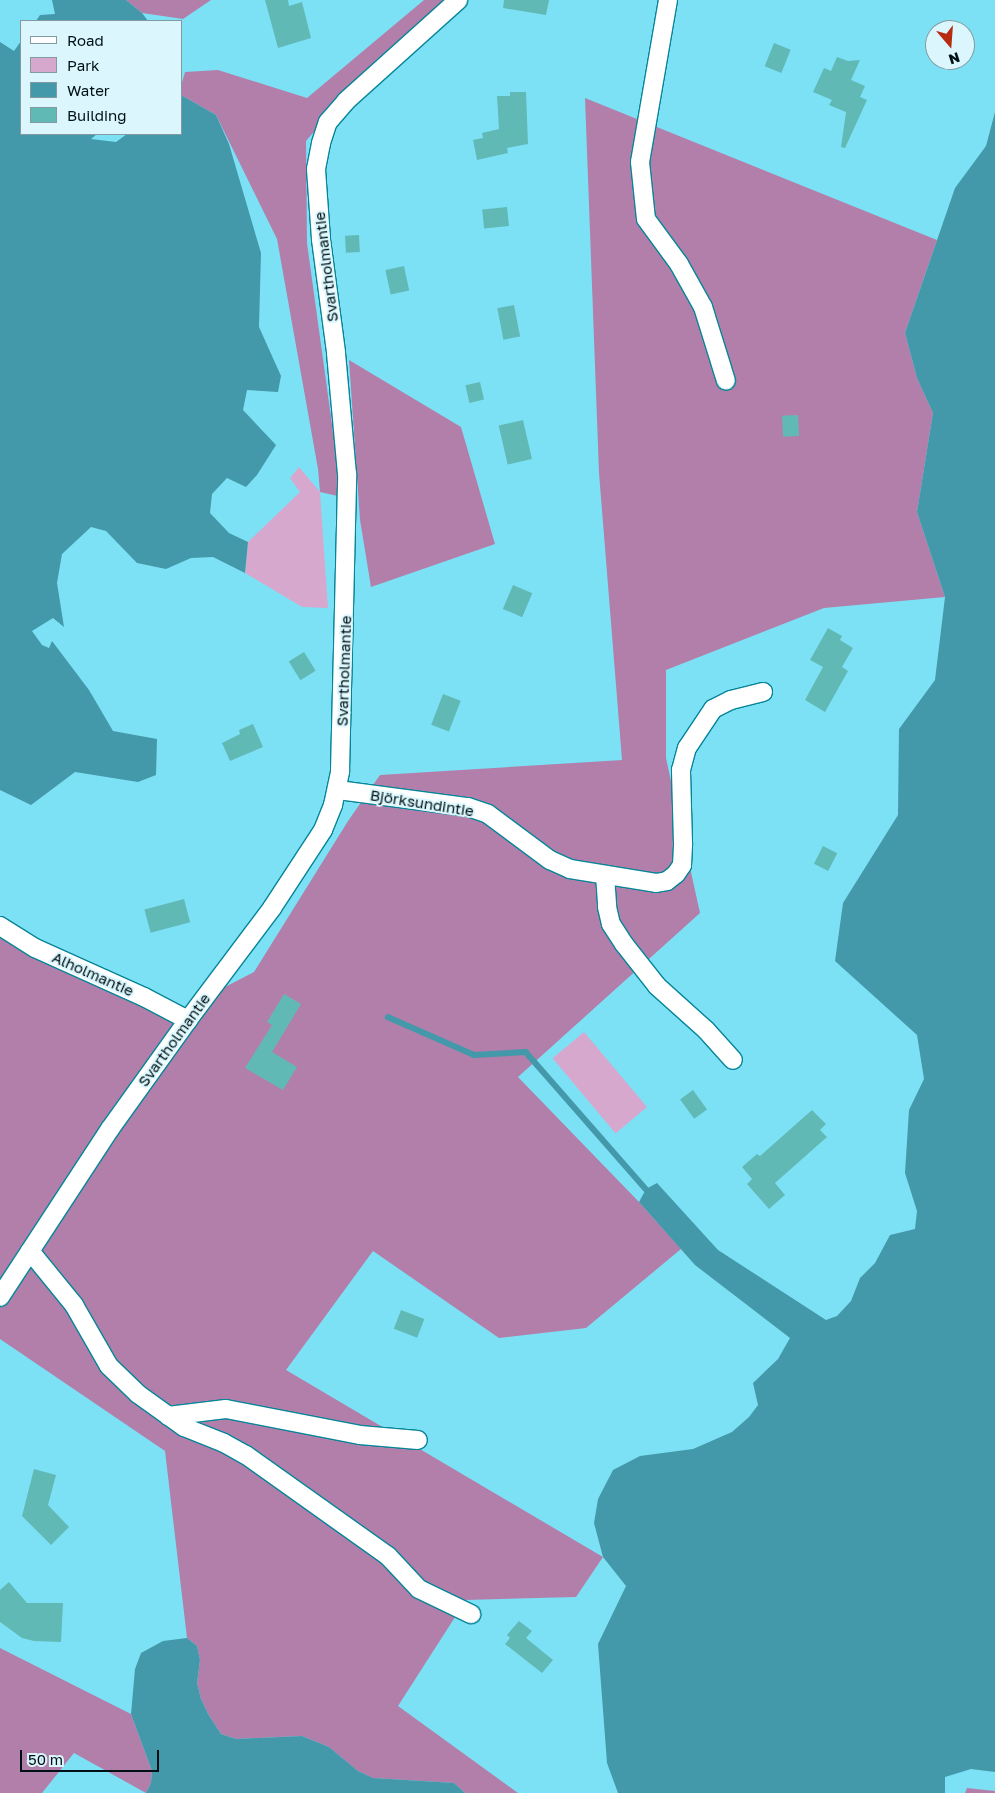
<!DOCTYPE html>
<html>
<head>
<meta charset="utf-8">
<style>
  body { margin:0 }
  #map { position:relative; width:995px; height:1793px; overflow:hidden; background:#7de1f6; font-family:"Golos Text",sans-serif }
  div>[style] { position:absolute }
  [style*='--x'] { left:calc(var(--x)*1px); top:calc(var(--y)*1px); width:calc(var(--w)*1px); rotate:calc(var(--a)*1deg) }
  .green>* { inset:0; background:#d6a8ce; transform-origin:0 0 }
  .forest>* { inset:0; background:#b27faa }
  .water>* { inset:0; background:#4398a9 }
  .stream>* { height:5.5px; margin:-2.75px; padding:0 2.75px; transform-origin:2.75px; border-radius:2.75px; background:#4398a9 }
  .building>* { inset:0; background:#61b9b6; transform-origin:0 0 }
  .roads { filter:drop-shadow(1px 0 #068598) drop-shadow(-1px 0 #068598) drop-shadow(0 1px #068598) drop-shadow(0 -1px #068598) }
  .minor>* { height:18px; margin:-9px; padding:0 9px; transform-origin:9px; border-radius:9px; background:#fff }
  span { translate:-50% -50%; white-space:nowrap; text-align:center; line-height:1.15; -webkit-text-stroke:4px #dbf7fd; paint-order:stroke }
  .street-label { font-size:15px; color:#001115 }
  .legend { position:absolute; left:20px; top:20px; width:162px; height:115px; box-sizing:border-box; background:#dbf7fd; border:1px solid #839ba0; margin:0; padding:6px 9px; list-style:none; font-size:15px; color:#001115 }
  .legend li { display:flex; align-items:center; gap:10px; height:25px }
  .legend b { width:25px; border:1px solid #839ba0 }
  .north { position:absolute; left:925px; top:20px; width:50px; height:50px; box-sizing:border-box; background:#dbf7fd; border:1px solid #839ba0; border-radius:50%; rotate:162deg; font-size:14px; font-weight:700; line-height:20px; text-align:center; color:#001115 }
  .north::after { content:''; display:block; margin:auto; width:18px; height:22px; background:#b72b10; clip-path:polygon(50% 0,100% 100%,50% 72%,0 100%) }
  .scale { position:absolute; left:20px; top:1750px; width:139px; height:22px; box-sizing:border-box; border:2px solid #001115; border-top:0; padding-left:6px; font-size:15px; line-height:18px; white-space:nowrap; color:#001115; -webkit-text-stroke:4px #dbf7fd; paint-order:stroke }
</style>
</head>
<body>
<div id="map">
  <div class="green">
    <i style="clip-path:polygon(299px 467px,320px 492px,328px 608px,302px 607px,245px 573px,248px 542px,300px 492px,290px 478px)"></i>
    <i style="left:584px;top:1032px;width:98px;height:41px;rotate:50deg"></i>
  </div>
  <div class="forest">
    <i style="clip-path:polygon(126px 0,211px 0,183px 19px,142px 13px)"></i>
    <i style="clip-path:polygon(424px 0,449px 0,377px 59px,306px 141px,307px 243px,342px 497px,320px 492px,318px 469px,277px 239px,216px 115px,181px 95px,181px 86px,185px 72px,218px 70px,307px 98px)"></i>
    <i style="clip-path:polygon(585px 98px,937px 240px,905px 333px,917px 378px,933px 413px,917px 512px,945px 597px,824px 608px,666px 670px,666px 758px,700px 913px,518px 1077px,639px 1202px,681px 1249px,586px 1328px,499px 1338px,373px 1251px,286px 1370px,603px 1557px,576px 1597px,466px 1600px,398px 1706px,518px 1793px,465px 1793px,454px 1783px,373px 1778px,358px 1771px,329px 1747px,302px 1736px,236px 1739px,221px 1734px,208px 1714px,201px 1699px,197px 1683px,200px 1660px,197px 1646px,187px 1638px,165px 1451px,0 1339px,0 938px,69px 974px,167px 1017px,254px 972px,348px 821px,380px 775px,622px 760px,599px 473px)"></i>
    <i style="clip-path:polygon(349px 360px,461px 427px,495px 544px,371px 587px,360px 520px)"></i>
    <i style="clip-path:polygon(0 1648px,131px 1714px,152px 1771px,151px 1783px,146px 1793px,74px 1753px,42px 1793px,0 1793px)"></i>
    <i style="clip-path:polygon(967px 1788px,995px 1791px,995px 1793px,965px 1793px)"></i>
  </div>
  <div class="water">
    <i style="clip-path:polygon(52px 0,126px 0,142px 13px,148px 21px,36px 21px,40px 15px,55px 14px)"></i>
    <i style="clip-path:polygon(21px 41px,21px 134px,97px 134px,91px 139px,116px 142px,127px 134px,181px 134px,181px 95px,216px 115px,229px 144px,261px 253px,259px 327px,281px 376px,278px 392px,247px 390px,243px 410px,276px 445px,257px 475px,246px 487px,227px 478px,212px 494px,210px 513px,229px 533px,248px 542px,245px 573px,213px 557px,191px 558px,166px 569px,137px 563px,106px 531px,91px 527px,62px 554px,57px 583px,64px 627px,53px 618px,32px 631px,42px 645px,49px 648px,52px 641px,89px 690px,113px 731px,157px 739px,156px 775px,138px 782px,75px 772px,31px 805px,0 790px,0 42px,14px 51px)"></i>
    <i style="clip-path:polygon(995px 112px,995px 1772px,971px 1769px,945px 1777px,945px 1793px,618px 1793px,607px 1763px,598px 1644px,626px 1586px,603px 1557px,594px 1523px,598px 1499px,613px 1470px,640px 1456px,693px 1449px,732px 1432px,749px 1417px,758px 1405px,753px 1383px,778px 1359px,790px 1338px,695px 1265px,639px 1202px,646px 1189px,657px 1183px,718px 1250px,826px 1320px,837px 1316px,851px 1301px,860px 1278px,875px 1263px,890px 1235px,915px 1229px,917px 1211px,905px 1173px,909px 1110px,924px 1079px,917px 1035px,835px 961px,843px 903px,898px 815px,899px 729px,935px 680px,945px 597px,917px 512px,933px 413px,917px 378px,905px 333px,955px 188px,986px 146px)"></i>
    <i style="clip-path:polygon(187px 1638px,197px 1646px,200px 1660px,197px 1683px,201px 1699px,208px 1714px,221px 1734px,236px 1739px,302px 1736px,329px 1747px,358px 1771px,373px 1778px,454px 1783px,465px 1793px,146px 1793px,151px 1783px,152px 1771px,131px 1714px,135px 1669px,141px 1653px,163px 1641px)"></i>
  </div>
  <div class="stream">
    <i style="--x:388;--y:1017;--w:94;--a:23.8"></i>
    <i style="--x:474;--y:1055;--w:52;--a:-3.3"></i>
    <i style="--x:526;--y:1052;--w:182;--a:48.8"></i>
  </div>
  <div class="building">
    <i style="clip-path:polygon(265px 0,288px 0,289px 6px,302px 2px,311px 38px,278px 48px)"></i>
    <i style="clip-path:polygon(504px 0,549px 0,546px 15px,503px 8px)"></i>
    <i style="left:774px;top:43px;width:18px;height:25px;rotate:22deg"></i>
    <i style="clip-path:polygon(837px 57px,848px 61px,860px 60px,851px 80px,865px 86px,860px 97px,867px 100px,845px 148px,841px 147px,846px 112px,829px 105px,832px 100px,813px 92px,824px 68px,831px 71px)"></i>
    <i style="clip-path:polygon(510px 92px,526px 92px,528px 144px,507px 148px,508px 153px,477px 160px,473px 140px,483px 138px,482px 133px,499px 129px,497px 96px,510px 96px)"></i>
    <i style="left:507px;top:207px;width:19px;height:25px;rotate:84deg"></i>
    <i style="left:359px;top:235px;width:17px;height:14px;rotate:87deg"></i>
    <i style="left:404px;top:266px;width:25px;height:19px;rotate:78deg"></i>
    <i style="left:514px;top:305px;width:32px;height:17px;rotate:79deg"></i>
    <i style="left:480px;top:382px;width:18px;height:15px;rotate:77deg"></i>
    <i style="left:798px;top:415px;width:21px;height:16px;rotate:87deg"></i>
    <i style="left:523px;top:420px;width:40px;height:25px;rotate:77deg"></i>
    <i style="left:513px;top:585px;width:21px;height:26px;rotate:23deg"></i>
    <i style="clip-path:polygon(828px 628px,842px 636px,840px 640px,853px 648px,842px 667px,848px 671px,825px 712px,805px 700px,823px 667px,810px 660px)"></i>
    <i style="left:304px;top:652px;width:22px;height:18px;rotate:58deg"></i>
    <i style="left:443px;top:694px;width:19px;height:33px;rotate:21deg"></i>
    <i style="clip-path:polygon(253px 724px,263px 747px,230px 761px,222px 743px,240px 734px,239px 730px)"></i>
    <i style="left:823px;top:846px;width:16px;height:20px;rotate:27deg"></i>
    <i style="left:184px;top:899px;width:24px;height:41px;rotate:75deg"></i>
    <i style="clip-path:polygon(284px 994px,301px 1004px,272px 1052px,297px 1067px,283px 1090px,245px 1068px,272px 1025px,267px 1022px)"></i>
    <i style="left:693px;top:1090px;width:24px;height:16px;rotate:54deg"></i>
    <i style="clip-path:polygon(812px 1110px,826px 1124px,820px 1130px,827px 1137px,775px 1183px,785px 1195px,769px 1209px,747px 1184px,752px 1179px,742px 1167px,757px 1154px,760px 1156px)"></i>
    <i style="left:401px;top:1310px;width:25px;height:20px;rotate:21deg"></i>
    <i style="clip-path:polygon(34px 1469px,56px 1475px,48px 1505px,69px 1527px,51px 1545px,22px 1516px)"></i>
    <i style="clip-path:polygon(9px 1582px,27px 1603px,63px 1603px,61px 1642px,34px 1641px,22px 1638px,0 1622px,0 1590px)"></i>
    <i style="clip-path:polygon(519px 1621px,532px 1631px,526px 1638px,553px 1660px,542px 1673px,505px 1644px,510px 1638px,507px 1635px)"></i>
  </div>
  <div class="roads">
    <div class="minor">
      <i style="--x:668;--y:0;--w:164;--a:99.8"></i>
      <i style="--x:640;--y:162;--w:57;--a:84"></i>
      <i style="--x:646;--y:219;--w:56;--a:53.7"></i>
      <i style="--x:679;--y:264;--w:49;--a:60.8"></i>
      <i style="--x:703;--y:307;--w:77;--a:72.7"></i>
      <i style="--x:338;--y:790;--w:131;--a:7.5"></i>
      <i style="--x:468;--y:807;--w:21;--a:19"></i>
      <i style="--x:488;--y:814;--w:77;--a:36.6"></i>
      <i style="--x:550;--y:860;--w:22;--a:24"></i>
      <i style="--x:570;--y:869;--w:87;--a:9.2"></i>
      <i style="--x:656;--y:883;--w:11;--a:-10"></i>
      <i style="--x:667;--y:881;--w:11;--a:-38"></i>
      <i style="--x:676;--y:874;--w:11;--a:-56"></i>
      <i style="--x:682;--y:865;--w:22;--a:-87"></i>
      <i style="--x:683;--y:843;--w:73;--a:-91.6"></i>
      <i style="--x:681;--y:770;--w:23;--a:-75"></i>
      <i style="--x:687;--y:748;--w:47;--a:-56.3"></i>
      <i style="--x:713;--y:709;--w:20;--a:-27"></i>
      <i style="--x:731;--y:700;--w:33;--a:-14"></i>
      <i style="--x:605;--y:875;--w:32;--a:86"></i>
      <i style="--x:607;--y:907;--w:17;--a:77"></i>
      <i style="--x:611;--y:924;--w:24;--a:57"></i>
      <i style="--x:624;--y:944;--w:53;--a:51.8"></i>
      <i style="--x:657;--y:986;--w:66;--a:41.9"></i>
      <i style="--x:706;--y:1030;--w:40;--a:48"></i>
      <i style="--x:0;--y:926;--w:41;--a:32.2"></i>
      <i style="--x:35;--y:948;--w:120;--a:24.2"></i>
      <i style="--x:144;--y:997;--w:50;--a:27.6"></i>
      <i style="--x:30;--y:1251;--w:70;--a:50.8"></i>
      <i style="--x:74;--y:1305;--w:70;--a:60.2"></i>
      <i style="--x:109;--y:1366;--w:40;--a:44"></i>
      <i style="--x:138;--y:1394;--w:57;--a:35.7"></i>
      <i style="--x:184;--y:1427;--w:43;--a:21.8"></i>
      <i style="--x:224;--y:1443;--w:25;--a:29"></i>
      <i style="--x:246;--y:1455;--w:174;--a:35.4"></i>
      <i style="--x:388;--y:1556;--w:45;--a:46.8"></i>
      <i style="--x:419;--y:1589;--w:58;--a:25.7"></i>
      <i style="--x:0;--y:1297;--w:201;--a:-56.8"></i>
      <i style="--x:110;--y:1129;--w:134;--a:-54.4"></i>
      <i style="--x:188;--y:1020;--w:140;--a:-53.1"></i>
      <i style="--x:272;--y:908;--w:93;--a:-56.8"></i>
      <i style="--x:323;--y:830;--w:27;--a:-68"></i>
      <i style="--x:333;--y:805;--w:35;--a:-78"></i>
      <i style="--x:340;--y:771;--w:297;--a:-88.6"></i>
      <i style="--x:347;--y:474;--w:122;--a:-95.2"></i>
      <i style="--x:336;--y:352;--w:114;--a:-97.6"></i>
      <i style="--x:321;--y:239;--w:70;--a:-94.1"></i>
      <i style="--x:316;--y:169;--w:26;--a:-79"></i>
      <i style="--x:321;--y:143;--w:22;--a:-72"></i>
      <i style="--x:328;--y:122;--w:28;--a:-49"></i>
      <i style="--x:346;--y:101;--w:151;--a:-42"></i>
      <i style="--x:168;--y:1416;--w:58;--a:-6.9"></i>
      <i style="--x:226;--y:1409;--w:136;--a:11"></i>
      <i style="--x:360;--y:1435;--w:58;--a:4.9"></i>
    </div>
  </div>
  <div class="street-label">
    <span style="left:326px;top:267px;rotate:-97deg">Svartholmantie</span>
    <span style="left:344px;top:671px;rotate:-88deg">Svartholmantie</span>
    <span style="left:422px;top:803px;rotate:9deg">Björksundintie</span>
    <span style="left:93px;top:974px;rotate:24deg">Alholmantie</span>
    <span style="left:174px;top:1040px;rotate:-54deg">Svartholmantie</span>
  </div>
  <ul class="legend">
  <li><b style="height:6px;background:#fff"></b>Road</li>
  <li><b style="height:14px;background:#d6a8ce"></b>Park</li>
  <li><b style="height:14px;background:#4398a9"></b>Water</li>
  <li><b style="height:14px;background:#61b9b6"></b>Building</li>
  </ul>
  <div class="north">N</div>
  <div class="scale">50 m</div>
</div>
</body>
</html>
